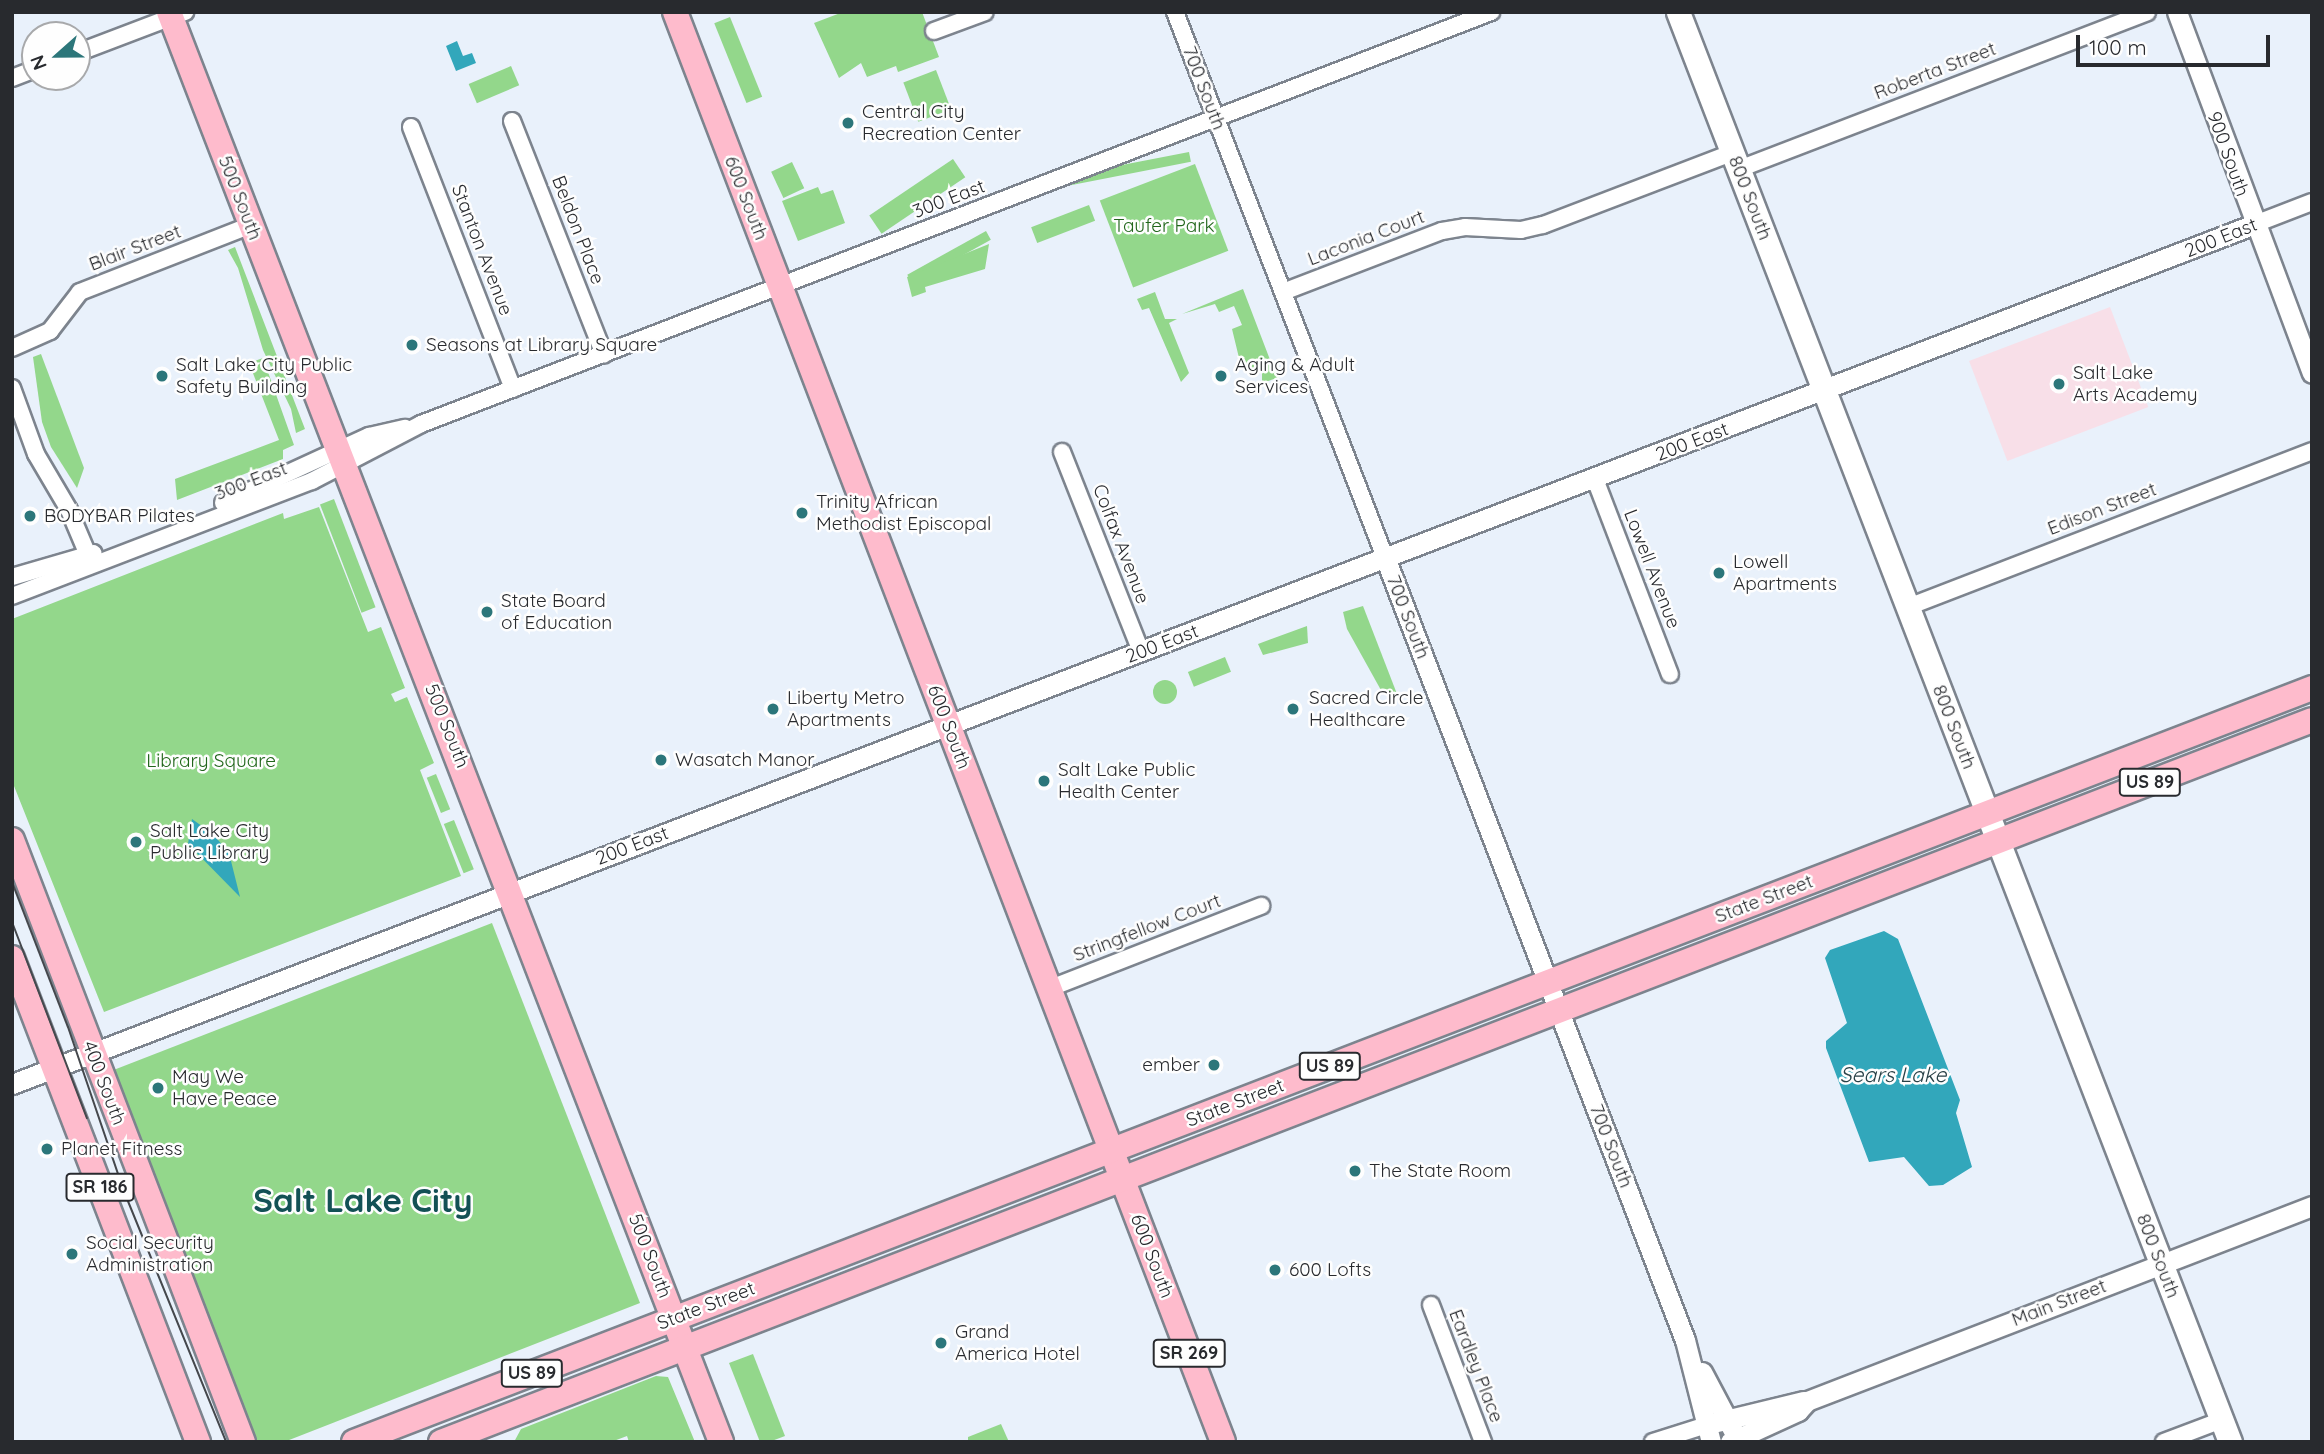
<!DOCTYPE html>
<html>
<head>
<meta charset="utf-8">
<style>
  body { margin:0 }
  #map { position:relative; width:2324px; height:1454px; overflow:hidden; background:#e9f1fb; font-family:Quicksand,sans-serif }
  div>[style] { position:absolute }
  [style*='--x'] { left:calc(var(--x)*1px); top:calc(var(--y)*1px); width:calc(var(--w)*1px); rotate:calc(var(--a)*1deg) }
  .education>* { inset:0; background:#f8dfe8; transform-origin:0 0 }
  .green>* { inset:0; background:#93d78b; transform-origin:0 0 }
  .round { border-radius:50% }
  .water>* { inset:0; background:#32a7bb }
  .roads { filter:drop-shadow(2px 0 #7d848e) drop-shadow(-2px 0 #7d848e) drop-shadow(0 2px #7d848e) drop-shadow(0 -2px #7d848e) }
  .minor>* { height:16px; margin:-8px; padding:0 8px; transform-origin:8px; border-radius:8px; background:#fff }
  .tertiary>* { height:19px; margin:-9.5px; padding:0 9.5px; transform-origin:9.5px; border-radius:9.5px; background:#fff }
  .secondary>* { height:23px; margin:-11.5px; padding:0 11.5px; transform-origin:11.5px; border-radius:11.5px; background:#fff }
  .primary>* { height:24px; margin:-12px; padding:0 12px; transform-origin:12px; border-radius:12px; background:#febbcc }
  .tram>* { height:2px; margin:-1px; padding:0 1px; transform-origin:1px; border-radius:1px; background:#45484d }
  .dots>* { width:19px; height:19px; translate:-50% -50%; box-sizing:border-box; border:4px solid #fefefe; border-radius:50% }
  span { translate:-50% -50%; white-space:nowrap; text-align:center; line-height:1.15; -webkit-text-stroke:5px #fefefe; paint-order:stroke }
  .shield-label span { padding:2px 5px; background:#fefefe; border:2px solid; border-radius:5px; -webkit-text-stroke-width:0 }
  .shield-label { font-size:18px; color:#282a2e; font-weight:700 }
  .street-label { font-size:19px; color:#282a2e }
  .poi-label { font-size:19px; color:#282a2e }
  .left { translate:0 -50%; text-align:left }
  .right { translate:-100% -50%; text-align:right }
  .park-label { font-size:19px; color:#21661b }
  .water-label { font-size:21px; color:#274046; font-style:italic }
  .town-label { font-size:33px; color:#135155; font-weight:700 }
  .frame { position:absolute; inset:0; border:14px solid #282a2e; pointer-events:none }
  .north { position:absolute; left:21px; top:21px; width:70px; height:70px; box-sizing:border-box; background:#fefefe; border:2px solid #a8a9ab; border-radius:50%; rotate:249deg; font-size:19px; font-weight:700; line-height:28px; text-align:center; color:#282a2e }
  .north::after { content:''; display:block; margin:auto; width:24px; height:32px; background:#2c767a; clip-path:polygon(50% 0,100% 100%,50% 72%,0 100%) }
  .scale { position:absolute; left:2076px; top:35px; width:194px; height:32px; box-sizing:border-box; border:4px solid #282a2e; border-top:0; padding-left:9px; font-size:21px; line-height:24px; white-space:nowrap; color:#282a2e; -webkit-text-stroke:5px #fefefe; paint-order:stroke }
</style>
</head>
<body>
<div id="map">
  <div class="education">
    <i style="left:2110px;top:307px;width:107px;height:151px;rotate:69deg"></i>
  </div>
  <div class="green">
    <i style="clip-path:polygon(843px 12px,922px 12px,939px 57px,898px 72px,896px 66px,867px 77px,861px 63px,839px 78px,814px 23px)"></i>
    <i style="left:730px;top:17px;width:86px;height:17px;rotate:68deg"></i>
    <i style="left:511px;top:66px;width:21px;height:46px;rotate:67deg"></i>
    <i style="left:936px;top:70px;width:42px;height:35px;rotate:69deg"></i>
    <i style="left:1189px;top:152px;width:10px;height:176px;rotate:79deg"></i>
    <i style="left:953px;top:159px;width:22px;height:101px;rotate:56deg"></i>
    <i style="left:792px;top:162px;width:29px;height:23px;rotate:65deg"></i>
    <i style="left:1195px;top:164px;width:93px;height:102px;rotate:69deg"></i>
    <i style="clip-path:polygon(818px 187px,821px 194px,833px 190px,845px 223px,798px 241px,782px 201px)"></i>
    <i style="left:1089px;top:205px;width:17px;height:62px;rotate:69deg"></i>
    <i style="left:986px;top:231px;width:10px;height:90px;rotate:61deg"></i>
    <i style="clip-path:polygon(989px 244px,985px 269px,925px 287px,926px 292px,912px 297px,907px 277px)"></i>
    <i style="clip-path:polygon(235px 247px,305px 429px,296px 433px,291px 409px,263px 350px,238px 268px,228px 250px)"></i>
    <i style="clip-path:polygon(1243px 289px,1277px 378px,1262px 383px,1262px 371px,1253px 376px,1255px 372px,1240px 362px,1232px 329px,1242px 325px,1234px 306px,1219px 312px,1215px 304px,1182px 314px)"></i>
    <i style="clip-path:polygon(1155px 292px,1165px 319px,1177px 319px,1169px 323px,1189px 373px,1181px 382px,1149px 308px,1142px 310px,1137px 299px)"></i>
    <i style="clip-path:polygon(41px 354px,84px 468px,77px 488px,51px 447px,42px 422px,33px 357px)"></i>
    <i style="clip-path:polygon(263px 358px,294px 445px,283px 450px,283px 459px,177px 500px,175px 479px,279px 440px,249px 363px)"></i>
    <i style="left:334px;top:499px;width:116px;height:15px;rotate:69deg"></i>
    <i style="clip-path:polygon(319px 507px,368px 632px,381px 627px,405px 688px,391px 694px,395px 702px,407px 697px,434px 763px,420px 770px,461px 876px,104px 1012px,12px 781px,12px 619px,283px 513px,284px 519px)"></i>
    <i style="clip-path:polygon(1363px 606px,1397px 694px,1393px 695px,1382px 692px,1347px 629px,1343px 612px)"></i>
    <i style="clip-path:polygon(1307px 626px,1308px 643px,1263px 655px,1258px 644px)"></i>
    <i style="left:1225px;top:657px;width:16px;height:40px;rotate:68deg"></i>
    <i class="round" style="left:1153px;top:680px;width:24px;height:24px"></i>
    <i style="left:436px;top:774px;width:38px;height:10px;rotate:68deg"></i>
    <i style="left:454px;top:820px;width:53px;height:11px;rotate:68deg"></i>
    <i style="clip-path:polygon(492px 923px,640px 1303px,284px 1442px,255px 1442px,111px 1071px)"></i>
    <i style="clip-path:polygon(753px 1354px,785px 1436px,769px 1442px,760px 1442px,729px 1363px)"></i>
    <i style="clip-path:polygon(656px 1376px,668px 1377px,695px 1442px,629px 1442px,627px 1436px,611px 1442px,514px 1442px,521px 1429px)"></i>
    <i style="clip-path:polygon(1001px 1424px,1009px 1442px,968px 1442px,968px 1437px)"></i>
  </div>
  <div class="water">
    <i style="clip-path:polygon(457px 41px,463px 56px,472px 53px,476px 63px,456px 71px,446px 46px)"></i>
    <i style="clip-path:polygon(192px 819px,213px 834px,229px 853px,240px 897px,188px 844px)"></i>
    <i style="clip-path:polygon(1884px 931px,1898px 939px,1960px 1100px,1956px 1113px,1972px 1167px,1943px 1185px,1929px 1186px,1904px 1157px,1869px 1162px,1826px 1048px,1826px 1041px,1847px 1023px,1825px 958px,1830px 950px)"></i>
  </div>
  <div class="roads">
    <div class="minor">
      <i style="--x:1175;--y:12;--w:587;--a:68.94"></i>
      <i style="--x:934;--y:31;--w:54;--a:-20.4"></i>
      <i style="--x:77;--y:53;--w:116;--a:-20.8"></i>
      <i style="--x:12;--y:78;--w:25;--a:-21"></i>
      <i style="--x:512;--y:121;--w:251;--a:68.5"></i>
      <i style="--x:411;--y:127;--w:281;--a:68.7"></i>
      <i style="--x:1739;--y:169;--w:437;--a:-21"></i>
      <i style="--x:2255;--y:224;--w:61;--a:-21.1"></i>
      <i style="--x:1283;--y:292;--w:170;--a:-21"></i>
      <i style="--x:1442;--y:231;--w:23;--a:-10"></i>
      <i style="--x:1465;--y:227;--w:56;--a:3.1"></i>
      <i style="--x:1521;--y:230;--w:23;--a:-13"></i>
      <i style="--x:1543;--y:225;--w:202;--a:-20.9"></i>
      <i style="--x:12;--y:348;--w:42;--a:-24.1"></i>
      <i style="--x:50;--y:331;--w:49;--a:-52.4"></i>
      <i style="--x:80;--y:292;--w:184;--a:-21.4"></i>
      <i style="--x:12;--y:388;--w:70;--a:70"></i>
      <i style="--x:36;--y:454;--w:65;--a:59.5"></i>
      <i style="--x:69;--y:510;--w:49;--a:67.1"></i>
      <i style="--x:1062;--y:452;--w:215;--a:68.4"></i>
      <i style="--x:1595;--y:479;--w:209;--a:69"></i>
      <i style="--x:223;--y:503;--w:161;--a:-24.7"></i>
      <i style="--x:369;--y:436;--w:37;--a:-13"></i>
      <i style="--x:12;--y:577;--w:85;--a:-16.3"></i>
      <i style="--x:12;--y:596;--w:321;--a:-21"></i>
      <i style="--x:312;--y:481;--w:123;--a:-27.6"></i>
      <i style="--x:421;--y:424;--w:1147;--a:-21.06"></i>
      <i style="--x:1908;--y:607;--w:433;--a:-21.1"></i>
      <i style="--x:1048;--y:989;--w:229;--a:-21.3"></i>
      <i style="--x:1431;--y:1305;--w:147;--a:69.2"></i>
      <i style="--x:1653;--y:1442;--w:57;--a:-17.5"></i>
      <i style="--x:2164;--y:1442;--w:62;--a:-20.8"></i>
    </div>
    <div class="tertiary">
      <i style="--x:2177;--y:12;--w:385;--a:69.5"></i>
      <i style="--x:1386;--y:560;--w:835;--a:69.03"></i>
      <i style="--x:1685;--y:1340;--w:105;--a:75.7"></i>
      <i style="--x:12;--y:1084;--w:2402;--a:-20.98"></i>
      <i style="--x:1702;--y:1372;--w:79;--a:62.1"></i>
      <i style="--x:1717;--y:1422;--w:89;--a:-13.7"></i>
      <i style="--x:1730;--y:1442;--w:75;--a:-24.5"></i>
      <i style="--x:1798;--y:1411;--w:13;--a:-48"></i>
      <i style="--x:1807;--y:1401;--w:541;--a:-21.11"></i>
    </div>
    <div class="secondary">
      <i style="--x:1678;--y:12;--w:1533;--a:68.89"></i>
    </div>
    <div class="primary">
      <i style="--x:169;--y:12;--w:1533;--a:68.89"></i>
      <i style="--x:675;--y:12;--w:1531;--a:69.03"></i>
      <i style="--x:12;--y:840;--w:645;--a:69.01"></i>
      <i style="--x:12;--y:958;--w:519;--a:68.98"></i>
      <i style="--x:354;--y:1442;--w:2098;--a:-21.06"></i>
      <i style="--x:441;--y:1442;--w:2005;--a:-21.1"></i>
    </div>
  </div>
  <div class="tram">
    <i style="--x:12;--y:882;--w:155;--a:68.9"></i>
    <i style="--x:68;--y:1027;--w:171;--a:71.2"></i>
    <i style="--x:123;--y:1189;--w:273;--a:67.8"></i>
    <i style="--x:12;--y:922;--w:210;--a:69.1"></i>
  </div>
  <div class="dots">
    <i style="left:848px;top:123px;background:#2c767a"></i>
    <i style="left:412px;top:345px;background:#2c767a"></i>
    <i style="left:162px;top:376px;background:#2c767a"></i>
    <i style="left:1221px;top:376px;background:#2c767a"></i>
    <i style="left:2059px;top:384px;background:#2c767a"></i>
    <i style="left:802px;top:513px;background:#2c767a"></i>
    <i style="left:30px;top:516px;background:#2c767a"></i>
    <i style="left:1719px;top:573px;background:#2c767a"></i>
    <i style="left:487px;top:612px;background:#2c767a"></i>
    <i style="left:773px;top:709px;background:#2c767a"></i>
    <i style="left:1293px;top:709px;background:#2c767a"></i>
    <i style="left:661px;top:760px;background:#2c767a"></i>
    <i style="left:1044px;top:781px;background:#2c767a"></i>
    <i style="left:136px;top:842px;background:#2c767a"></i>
    <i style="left:1214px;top:1065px;background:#2c767a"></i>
    <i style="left:158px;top:1088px;background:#2c767a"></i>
    <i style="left:47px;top:1149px;background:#2c767a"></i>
    <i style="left:1355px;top:1171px;background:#2c767a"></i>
    <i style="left:72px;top:1254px;background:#2c767a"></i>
    <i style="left:1275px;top:1270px;background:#2c767a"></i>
    <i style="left:941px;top:1343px;background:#2c767a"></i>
  </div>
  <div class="shield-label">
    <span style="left:2150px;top:782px">US 89</span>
    <span style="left:1330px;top:1066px">US 89</span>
    <span style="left:100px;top:1187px">SR 186</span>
    <span style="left:1189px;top:1353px">SR 269</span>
    <span style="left:532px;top:1373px">US 89</span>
  </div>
  <div class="street-label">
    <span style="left:1935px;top:71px;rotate:-21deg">Roberta Street</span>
    <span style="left:1204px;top:88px;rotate:69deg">700 South</span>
    <span style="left:2228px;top:154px;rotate:70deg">900 South</span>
    <span style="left:240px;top:198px;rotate:69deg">500 South</span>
    <span style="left:746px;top:198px;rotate:69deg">600 South</span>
    <span style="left:1750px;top:198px;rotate:69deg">800 South</span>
    <span style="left:949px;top:199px;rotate:-21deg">300 East</span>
    <span style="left:578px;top:230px;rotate:69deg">Beldon Place</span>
    <span style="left:1366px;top:238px;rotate:-21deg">Laconia Court</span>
    <span style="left:2221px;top:238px;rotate:-22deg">200 East</span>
    <span style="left:135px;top:248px;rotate:-21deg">Blair Street</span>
    <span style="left:482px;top:250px;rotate:69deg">Stanton Avenue</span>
    <span style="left:1692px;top:442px;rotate:-21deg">200 East</span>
    <span style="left:251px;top:481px;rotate:-21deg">300 East</span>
    <span style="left:2102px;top:509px;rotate:-21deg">Edison Street</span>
    <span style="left:1121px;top:544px;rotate:69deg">Colfax Avenue</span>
    <span style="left:1652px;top:569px;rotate:69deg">Lowell Avenue</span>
    <span style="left:1408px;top:617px;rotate:69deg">700 South</span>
    <span style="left:1162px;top:644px;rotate:-21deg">200 East</span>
    <span style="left:447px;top:726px;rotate:68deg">500 South</span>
    <span style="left:949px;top:727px;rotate:69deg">600 South</span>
    <span style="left:1954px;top:727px;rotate:69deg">800 South</span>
    <span style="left:632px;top:846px;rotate:-21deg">200 East</span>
    <span style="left:1764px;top:899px;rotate:-21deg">State Street</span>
    <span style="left:1147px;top:928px;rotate:-21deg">Stringfellow Court</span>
    <span style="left:104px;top:1083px;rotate:69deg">400 South</span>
    <span style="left:1235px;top:1103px;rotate:-21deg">State Street</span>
    <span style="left:1611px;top:1146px;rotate:69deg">700 South</span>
    <span style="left:650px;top:1256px;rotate:69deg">500 South</span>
    <span style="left:1152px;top:1256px;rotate:69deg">600 South</span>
    <span style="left:2158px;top:1256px;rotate:69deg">800 South</span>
    <span style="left:2059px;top:1303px;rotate:-21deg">Main Street</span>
    <span style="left:706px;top:1306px;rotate:-21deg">State Street</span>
    <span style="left:1476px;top:1366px;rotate:69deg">Eardley Place</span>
  </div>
  <div class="poi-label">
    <span class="left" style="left:862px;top:123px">Central City<br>Recreation Center</span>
    <span class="left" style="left:426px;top:345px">Seasons at Library Square</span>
    <span class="left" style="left:176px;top:376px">Salt Lake City Public<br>Safety Building</span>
    <span class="left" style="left:1235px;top:376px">Aging &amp; Adult<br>Services</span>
    <span class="left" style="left:2073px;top:384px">Salt Lake<br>Arts Academy</span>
    <span class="left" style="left:816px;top:513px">Trinity African<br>Methodist Episcopal</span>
    <span class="left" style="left:44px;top:516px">BODYBAR Pilates</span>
    <span class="left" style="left:1733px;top:573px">Lowell<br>Apartments</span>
    <span class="left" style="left:501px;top:612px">State Board<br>of Education</span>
    <span class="left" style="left:787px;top:709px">Liberty Metro<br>Apartments</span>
    <span class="left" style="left:1309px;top:709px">Sacred Circle<br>Healthcare</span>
    <span class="left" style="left:675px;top:760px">Wasatch Manor</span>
    <span class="left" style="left:1058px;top:781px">Salt Lake Public<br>Health Center</span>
    <span class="left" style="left:150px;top:842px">Salt Lake City<br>Public Library</span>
    <span class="right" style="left:1200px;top:1065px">ember</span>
    <span class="left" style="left:172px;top:1088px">May We<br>Have Peace</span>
    <span class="left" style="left:61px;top:1149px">Planet Fitness</span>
    <span class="left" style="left:1369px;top:1171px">The State Room</span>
    <span class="left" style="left:86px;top:1254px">Social Security<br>Administration</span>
    <span class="left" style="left:1289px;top:1270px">600 Lofts</span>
    <span class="left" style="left:955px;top:1343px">Grand<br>America Hotel</span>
  </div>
  <div class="park-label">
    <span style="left:1164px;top:226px">Taufer Park</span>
    <span style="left:211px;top:761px">Library Square</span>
  </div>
  <div class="water-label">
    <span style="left:1893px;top:1074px">Sears Lake</span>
  </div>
  <div class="town-label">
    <span style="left:363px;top:1200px">Salt Lake City</span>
  </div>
  <div class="frame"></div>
  <div class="north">N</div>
  <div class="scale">100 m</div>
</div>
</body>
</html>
